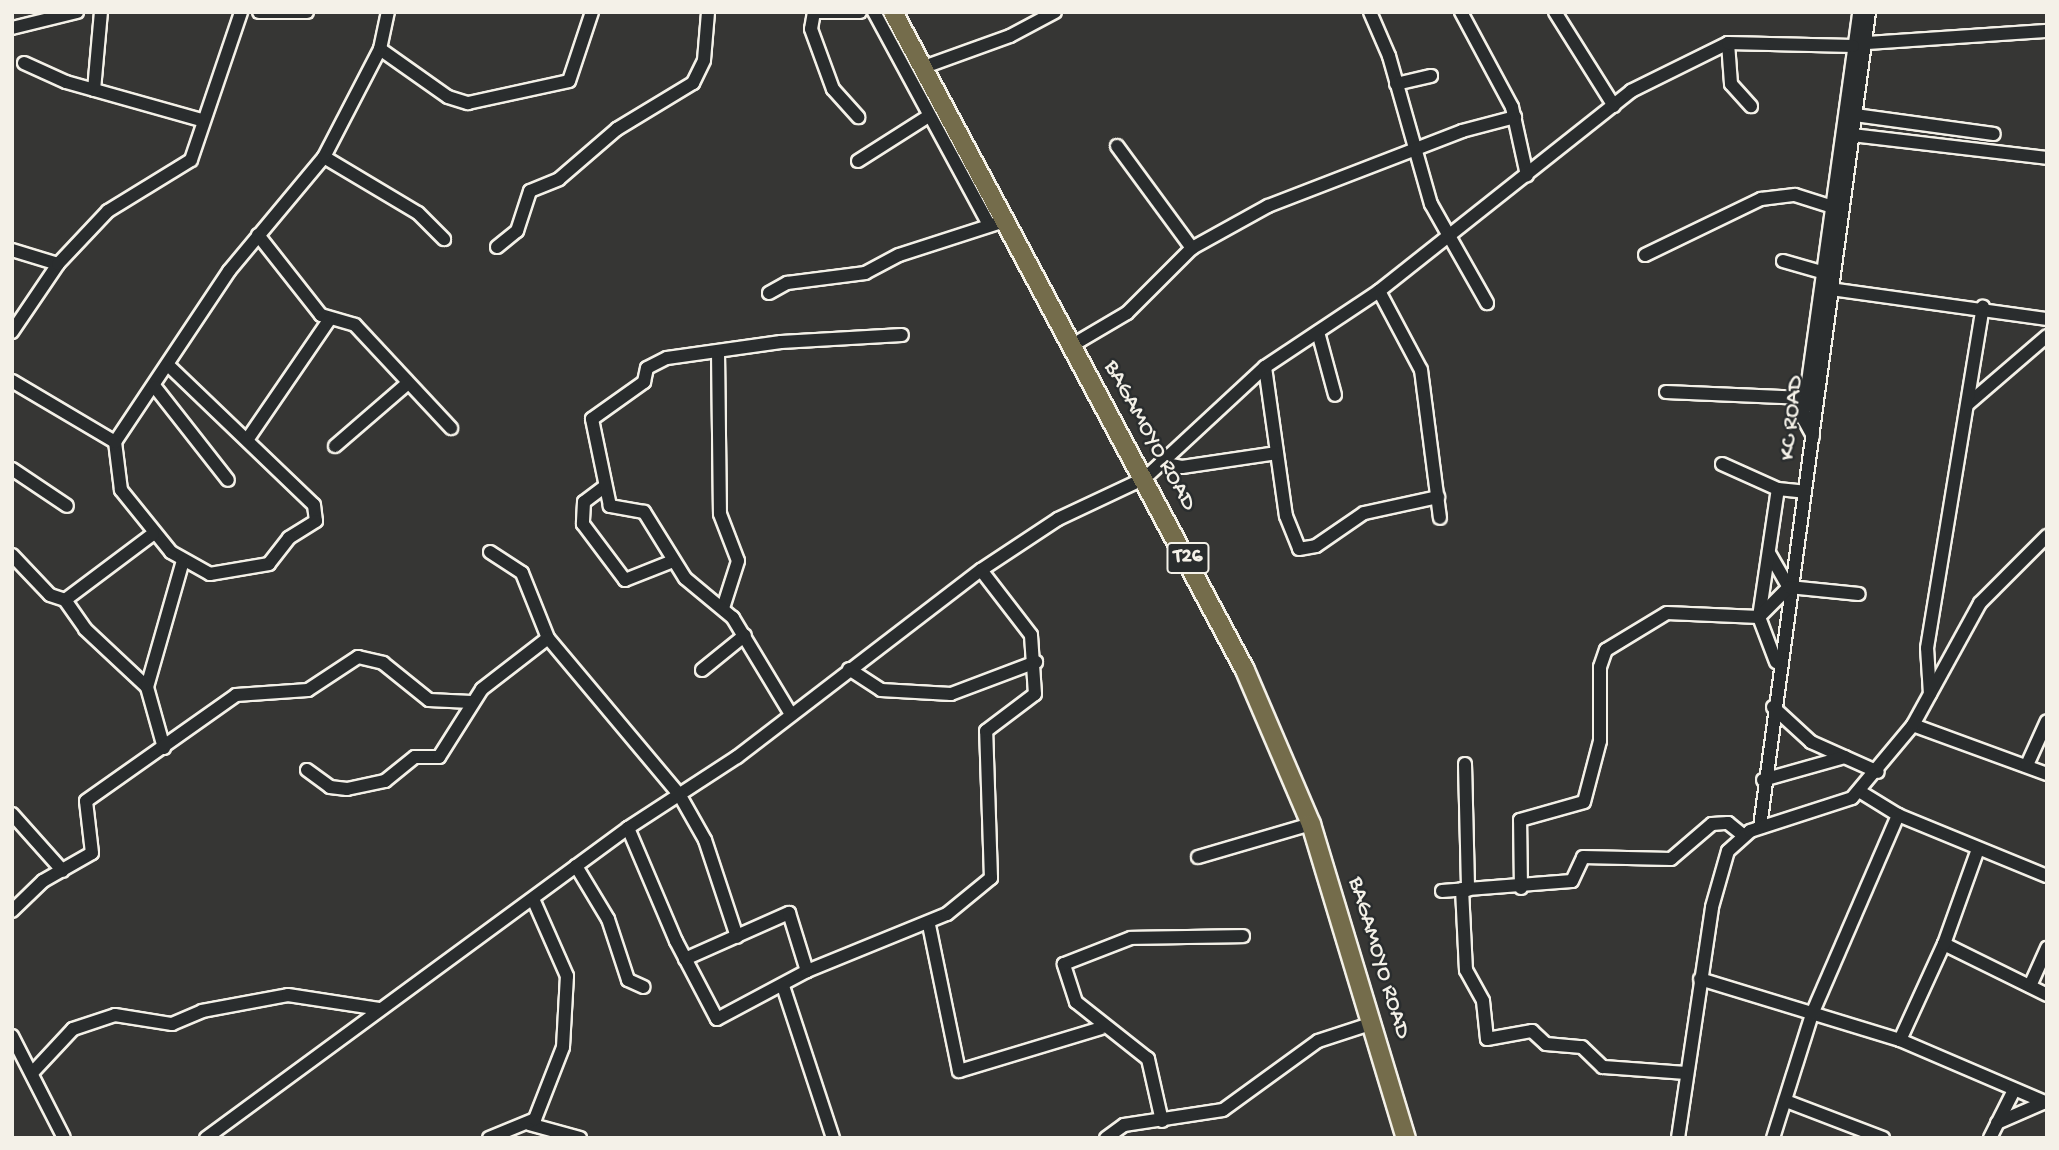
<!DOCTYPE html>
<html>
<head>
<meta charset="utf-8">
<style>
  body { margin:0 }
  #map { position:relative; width:2059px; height:1150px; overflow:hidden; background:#363634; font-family:"Gochi Hand",sans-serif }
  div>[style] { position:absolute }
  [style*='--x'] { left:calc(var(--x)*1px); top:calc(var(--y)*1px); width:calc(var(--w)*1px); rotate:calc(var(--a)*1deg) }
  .roads { filter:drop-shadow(2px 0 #f4f1e8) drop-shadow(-2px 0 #f4f1e8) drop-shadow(0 2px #f4f1e8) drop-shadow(0 -2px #f4f1e8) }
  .minor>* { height:12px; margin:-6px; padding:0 6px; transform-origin:6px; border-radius:6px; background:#2a2d2e }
  .highway>* { height:18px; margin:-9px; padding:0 9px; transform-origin:9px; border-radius:9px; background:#746c4b }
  span { translate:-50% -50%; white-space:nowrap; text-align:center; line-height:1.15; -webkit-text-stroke:5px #2a2d2e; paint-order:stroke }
  .shield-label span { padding:2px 5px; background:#2a2d2e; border:2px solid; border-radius:5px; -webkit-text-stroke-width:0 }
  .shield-label { font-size:21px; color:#f4f1e8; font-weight:700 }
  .street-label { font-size:23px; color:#f4f1e8 }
  .frame { position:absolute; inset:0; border:14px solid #f4f1e8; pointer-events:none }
</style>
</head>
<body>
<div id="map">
  <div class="roads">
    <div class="minor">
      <i style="--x:259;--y:12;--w:48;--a:0"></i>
      <i style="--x:814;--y:12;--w:17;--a:100"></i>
      <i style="--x:811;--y:29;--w:64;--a:69.9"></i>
      <i style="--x:833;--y:89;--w:38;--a:48"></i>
      <i style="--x:814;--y:12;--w:46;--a:0"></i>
      <i style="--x:874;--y:12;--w:242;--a:61.6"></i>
      <i style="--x:1370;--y:12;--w:48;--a:66.6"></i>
      <i style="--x:1389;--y:56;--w:154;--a:74.2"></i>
      <i style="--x:1431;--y:204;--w:114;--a:60.5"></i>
      <i style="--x:1461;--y:12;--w:108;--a:61.8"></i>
      <i style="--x:1512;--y:107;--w:70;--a:77.6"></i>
      <i style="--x:1555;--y:12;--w:111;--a:57.9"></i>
      <i style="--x:12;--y:28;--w:67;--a:-13.8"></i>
      <i style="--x:1728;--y:43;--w:41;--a:85.8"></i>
      <i style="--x:1731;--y:84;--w:30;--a:48"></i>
      <i style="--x:1866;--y:43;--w:181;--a:-3.8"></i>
      <i style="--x:380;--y:49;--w:83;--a:35.2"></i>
      <i style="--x:448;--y:97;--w:21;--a:17"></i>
      <i style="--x:468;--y:103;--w:103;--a:-12.3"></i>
      <i style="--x:569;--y:81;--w:73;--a:-71.6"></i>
      <i style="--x:24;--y:63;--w:46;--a:24.3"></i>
      <i style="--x:66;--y:82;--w:140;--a:15.7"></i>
      <i style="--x:924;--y:67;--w:91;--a:-19.8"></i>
      <i style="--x:1010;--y:36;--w:51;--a:-28.1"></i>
      <i style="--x:1396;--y:84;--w:36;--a:-13"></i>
      <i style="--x:94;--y:90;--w:78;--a:-84.9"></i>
      <i style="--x:1855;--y:115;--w:140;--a:7.8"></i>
      <i style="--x:1852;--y:135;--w:196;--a:6.7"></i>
      <i style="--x:1117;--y:146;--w:127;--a:53.7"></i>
      <i style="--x:324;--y:157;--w:109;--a:30.8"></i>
      <i style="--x:418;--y:213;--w:37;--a:45"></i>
      <i style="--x:858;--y:161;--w:82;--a:-32.5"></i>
      <i style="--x:258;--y:235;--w:102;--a:51.8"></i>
      <i style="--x:321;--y:315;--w:35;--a:16"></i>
      <i style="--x:355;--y:325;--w:141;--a:47"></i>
      <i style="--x:497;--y:247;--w:26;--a:-39"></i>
      <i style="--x:517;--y:231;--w:42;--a:-72"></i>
      <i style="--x:530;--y:191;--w:31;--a:-22"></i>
      <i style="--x:559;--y:179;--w:77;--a:-40.8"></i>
      <i style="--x:617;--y:129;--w:89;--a:-31.2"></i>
      <i style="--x:693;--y:83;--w:25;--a:-64"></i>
      <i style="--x:704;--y:60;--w:48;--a:-85.2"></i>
      <i style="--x:12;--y:250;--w:48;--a:16.9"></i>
      <i style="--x:1645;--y:255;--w:129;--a:-25.8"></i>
      <i style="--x:1761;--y:199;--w:34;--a:-7"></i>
      <i style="--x:1795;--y:195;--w:43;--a:17.6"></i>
      <i style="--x:1783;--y:261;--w:40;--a:16"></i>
      <i style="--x:1830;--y:289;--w:219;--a:7.9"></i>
      <i style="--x:1379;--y:291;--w:89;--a:62"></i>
      <i style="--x:1421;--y:370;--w:149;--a:82.7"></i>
      <i style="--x:769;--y:293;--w:21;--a:-29"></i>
      <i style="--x:787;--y:283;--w:79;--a:-7.3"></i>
      <i style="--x:865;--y:273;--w:38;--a:-28"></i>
      <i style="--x:899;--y:255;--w:110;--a:-17.9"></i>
      <i style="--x:12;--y:332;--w:82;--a:-55.9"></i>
      <i style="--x:58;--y:264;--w:73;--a:-46.7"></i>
      <i style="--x:108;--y:211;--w:97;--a:-31.6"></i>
      <i style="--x:191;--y:160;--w:156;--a:-71.3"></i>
      <i style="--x:1318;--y:332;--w:65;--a:74.9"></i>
      <i style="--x:1071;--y:346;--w:65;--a:-30.5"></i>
      <i style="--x:1127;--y:313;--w:92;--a:-45"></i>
      <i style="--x:1192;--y:248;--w:87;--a:-28.9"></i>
      <i style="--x:1268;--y:206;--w:208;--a:-21.1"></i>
      <i style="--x:1462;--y:131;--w:55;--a:-14.8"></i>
      <i style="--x:718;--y:352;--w:162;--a:89.3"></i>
      <i style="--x:720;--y:514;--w:50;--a:69"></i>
      <i style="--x:738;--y:561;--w:49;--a:107.7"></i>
      <i style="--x:168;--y:365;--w:202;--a:43.8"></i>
      <i style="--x:314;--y:505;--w:16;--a:83"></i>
      <i style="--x:316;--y:521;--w:32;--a:148"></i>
      <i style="--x:289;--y:538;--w:33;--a:128"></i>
      <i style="--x:269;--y:564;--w:60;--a:170.4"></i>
      <i style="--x:210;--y:574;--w:45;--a:-150.6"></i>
      <i style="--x:171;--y:552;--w:80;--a:-128.9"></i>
      <i style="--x:121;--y:490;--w:48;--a:-97.1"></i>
      <i style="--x:115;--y:442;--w:206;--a:-56.3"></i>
      <i style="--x:229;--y:271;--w:148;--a:-50.2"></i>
      <i style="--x:324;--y:157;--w:122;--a:-62.6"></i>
      <i style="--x:380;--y:49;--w:38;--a:-78"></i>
      <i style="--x:1265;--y:367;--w:150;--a:82"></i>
      <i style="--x:1286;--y:516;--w:35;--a:68"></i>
      <i style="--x:1299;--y:549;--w:17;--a:-10"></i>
      <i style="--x:1316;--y:546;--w:58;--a:-34.5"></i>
      <i style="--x:1364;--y:513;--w:76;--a:-12.2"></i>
      <i style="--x:12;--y:381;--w:120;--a:30.6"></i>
      <i style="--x:155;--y:387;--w:118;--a:51.9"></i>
      <i style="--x:1666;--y:392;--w:139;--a:2.5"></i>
      <i style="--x:1968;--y:404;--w:104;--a:-40.7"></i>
      <i style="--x:1813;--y:436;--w:21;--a:-119"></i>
      <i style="--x:1803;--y:418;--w:410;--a:-82.1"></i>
      <i style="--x:247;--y:440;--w:147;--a:-55.6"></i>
      <i style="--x:335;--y:446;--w:96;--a:-40.8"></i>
      <i style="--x:1161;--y:463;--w:21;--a:11"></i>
      <i style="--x:1182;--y:467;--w:96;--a:-8.4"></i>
      <i style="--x:1722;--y:464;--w:61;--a:24.1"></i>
      <i style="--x:1778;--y:489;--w:27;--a:6"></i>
      <i style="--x:12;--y:469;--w:66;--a:33.9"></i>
      <i style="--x:604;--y:487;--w:25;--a:143"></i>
      <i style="--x:584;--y:502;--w:22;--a:93"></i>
      <i style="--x:583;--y:524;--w:70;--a:53.1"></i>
      <i style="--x:625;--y:580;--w:52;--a:-21.6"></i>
      <i style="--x:490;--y:552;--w:38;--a:33"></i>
      <i style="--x:522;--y:573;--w:70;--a:68.2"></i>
      <i style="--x:548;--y:638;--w:204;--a:50"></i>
      <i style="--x:679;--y:794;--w:53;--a:60.5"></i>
      <i style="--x:705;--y:840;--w:102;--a:71.7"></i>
      <i style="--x:1769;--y:553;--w:39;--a:60"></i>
      <i style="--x:12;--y:555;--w:55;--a:46.5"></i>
      <i style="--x:50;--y:595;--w:16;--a:18"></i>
      <i style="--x:65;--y:600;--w:110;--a:-36.9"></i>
      <i style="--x:65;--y:600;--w:35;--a:55"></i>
      <i style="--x:85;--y:629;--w:85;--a:43.1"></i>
      <i style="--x:1776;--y:662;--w:48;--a:-110.7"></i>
      <i style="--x:1759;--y:617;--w:129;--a:-81.6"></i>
      <i style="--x:849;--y:669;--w:38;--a:33"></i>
      <i style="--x:881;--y:690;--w:70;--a:3.3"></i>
      <i style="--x:951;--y:694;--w:91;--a:-20.6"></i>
      <i style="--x:702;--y:670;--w:55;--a:-39.1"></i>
      <i style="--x:1930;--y:694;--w:46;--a:-93.7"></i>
      <i style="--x:1927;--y:648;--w:346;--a:-80.7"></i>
      <i style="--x:1773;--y:707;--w:52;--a:42.6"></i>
      <i style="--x:1811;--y:742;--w:73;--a:24.1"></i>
      <i style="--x:789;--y:711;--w:109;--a:-121.1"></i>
      <i style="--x:733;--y:618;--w:62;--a:-140.2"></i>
      <i style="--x:685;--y:578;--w:78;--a:-121.8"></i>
      <i style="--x:644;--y:512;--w:35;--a:-170"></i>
      <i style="--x:610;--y:506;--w:89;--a:-101.7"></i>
      <i style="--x:592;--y:419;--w:64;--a:-35.4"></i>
      <i style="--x:644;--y:382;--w:14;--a:-78"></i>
      <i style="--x:647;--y:368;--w:22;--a:-27"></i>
      <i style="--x:667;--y:358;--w:115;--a:-8"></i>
      <i style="--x:781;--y:342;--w:121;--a:-3.3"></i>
      <i style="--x:1913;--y:725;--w:143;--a:20.1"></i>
      <i style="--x:164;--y:748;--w:63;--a:-105.6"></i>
      <i style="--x:147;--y:687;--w:131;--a:-74.1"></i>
      <i style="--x:1465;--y:764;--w:126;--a:88.6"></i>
      <i style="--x:2027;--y:765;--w:48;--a:-65.6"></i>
      <i style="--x:307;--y:770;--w:29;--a:36"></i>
      <i style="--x:330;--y:787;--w:17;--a:7"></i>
      <i style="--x:347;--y:789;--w:39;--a:-12"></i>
      <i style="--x:385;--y:781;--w:38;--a:-39"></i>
      <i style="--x:415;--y:757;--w:24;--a:0"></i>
      <i style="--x:439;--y:757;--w:80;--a:-57.7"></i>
      <i style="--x:482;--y:689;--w:83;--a:-37.7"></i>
      <i style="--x:1763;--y:780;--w:85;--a:-15.7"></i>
      <i style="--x:1859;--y:791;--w:46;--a:31.6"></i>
      <i style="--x:1898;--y:815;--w:161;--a:22.3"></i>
      <i style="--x:12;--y:814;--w:76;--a:48.2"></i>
      <i style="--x:1760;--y:827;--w:822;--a:-82.38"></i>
      <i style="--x:628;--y:828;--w:123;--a:67"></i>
      <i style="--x:676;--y:941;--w:88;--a:62.3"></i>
      <i style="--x:717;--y:1019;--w:102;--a:-28.1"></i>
      <i style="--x:807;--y:971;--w:151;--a:-22.2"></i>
      <i style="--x:947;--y:914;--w:57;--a:-39.3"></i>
      <i style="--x:991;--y:878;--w:147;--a:-91.9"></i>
      <i style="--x:986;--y:731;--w:61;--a:-37.1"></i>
      <i style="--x:1035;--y:694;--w:59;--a:-93.9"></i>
      <i style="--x:1031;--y:635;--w:82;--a:-127.6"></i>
      <i style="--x:1198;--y:857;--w:118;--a:-16.3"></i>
      <i style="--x:576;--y:866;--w:62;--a:58.9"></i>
      <i style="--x:608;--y:919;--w:64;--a:71.8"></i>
      <i style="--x:628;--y:980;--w:17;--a:24"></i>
      <i style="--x:1521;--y:888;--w:68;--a:-90.8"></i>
      <i style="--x:1520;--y:820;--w:66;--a:-15.7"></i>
      <i style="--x:1584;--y:802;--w:63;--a:-75.3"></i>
      <i style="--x:1600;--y:741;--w:74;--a:-90"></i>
      <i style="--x:1600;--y:667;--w:18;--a:-71"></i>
      <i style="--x:1606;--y:650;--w:71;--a:-31.2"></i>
      <i style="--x:1667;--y:613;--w:92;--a:2.5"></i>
      <i style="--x:1759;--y:617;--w:42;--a:-45"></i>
      <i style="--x:1789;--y:587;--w:70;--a:5.7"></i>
      <i style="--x:1462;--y:889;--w:81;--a:87.2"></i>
      <i style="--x:1466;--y:970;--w:35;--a:61"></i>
      <i style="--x:1483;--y:1001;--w:38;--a:84"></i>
      <i style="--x:1487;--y:1039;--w:46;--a:-10.1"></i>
      <i style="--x:1532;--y:1031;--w:19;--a:43"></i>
      <i style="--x:1546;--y:1044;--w:36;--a:5"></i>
      <i style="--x:1582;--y:1047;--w:29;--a:44"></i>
      <i style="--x:1603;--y:1067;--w:84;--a:4.1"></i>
      <i style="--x:1442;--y:891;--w:130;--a:-4.4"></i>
      <i style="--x:1572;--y:881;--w:26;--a:-65"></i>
      <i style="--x:1583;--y:857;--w:88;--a:1.3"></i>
      <i style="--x:1671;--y:859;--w:54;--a:-40.5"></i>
      <i style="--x:1712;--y:824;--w:16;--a:-4"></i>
      <i style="--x:1728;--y:823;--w:19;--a:39"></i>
      <i style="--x:12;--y:911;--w:43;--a:-44.1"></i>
      <i style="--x:43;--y:881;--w:56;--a:-29.7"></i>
      <i style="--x:92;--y:853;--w:52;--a:-96.6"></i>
      <i style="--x:86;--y:801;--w:184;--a:-35.2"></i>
      <i style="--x:236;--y:695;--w:72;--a:-4"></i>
      <i style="--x:308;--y:690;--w:60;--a:-33.4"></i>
      <i style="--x:358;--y:657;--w:26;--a:13"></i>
      <i style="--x:383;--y:663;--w:59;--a:38.8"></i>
      <i style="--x:429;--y:700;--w:42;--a:2.7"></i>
      <i style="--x:929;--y:925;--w:149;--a:78.4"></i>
      <i style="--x:959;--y:1071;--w:148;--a:-16.8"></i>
      <i style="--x:1944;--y:944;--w:115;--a:26.3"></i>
      <i style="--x:685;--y:959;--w:114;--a:-23.9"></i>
      <i style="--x:789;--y:913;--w:61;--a:72.8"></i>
      <i style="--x:1700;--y:979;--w:209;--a:17"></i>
      <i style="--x:1900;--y:1040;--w:160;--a:23.2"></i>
      <i style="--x:783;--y:986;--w:160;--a:71.8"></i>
      <i style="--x:2030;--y:986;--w:42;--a:-65.9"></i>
      <i style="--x:12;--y:1036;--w:114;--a:63"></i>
      <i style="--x:1900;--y:1040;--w:106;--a:-65.4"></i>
      <i style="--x:1944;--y:944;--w:101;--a:-70.3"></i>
      <i style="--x:32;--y:1073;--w:60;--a:-47"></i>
      <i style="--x:73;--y:1029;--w:44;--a:-18.4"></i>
      <i style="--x:115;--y:1015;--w:58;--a:9"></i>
      <i style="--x:172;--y:1024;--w:33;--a:-23"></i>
      <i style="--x:202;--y:1011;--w:87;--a:-10.5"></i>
      <i style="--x:288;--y:995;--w:92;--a:8.7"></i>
      <i style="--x:1786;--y:1101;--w:104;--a:20.9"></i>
      <i style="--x:1162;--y:1121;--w:64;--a:-102.7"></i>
      <i style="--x:1148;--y:1059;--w:92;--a:-141.6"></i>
      <i style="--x:1076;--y:1002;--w:40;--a:-108"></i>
      <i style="--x:1064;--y:964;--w:72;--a:-21.2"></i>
      <i style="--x:1131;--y:938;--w:112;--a:-1"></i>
      <i style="--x:1997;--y:1123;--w:52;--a:-23.6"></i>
      <i style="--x:529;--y:1124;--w:53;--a:15.4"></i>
      <i style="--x:206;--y:1138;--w:524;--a:-36.3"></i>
      <i style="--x:628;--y:828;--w:130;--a:-33.1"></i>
      <i style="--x:737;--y:757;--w:307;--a:-37.5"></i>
      <i style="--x:981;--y:570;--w:92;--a:-33.5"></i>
      <i style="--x:1058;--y:519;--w:96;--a:-25.2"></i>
      <i style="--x:1145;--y:478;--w:163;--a:-42.8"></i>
      <i style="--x:1265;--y:367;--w:137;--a:-33.7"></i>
      <i style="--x:1379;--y:291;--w:322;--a:-38.4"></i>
      <i style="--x:1631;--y:91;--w:108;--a:-26.3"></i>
      <i style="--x:1728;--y:43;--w:125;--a:1.4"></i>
      <i style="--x:489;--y:1138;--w:50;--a:-22.4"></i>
      <i style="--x:535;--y:1119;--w:77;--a:-68.7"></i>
      <i style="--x:563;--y:1047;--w:71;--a:-86.8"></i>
      <i style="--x:567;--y:976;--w:84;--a:-113.8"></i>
      <i style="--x:1106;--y:1138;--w:22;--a:-36"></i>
      <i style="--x:1124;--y:1125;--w:100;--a:-8.6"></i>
      <i style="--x:1223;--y:1110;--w:117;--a:-36"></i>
      <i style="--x:1318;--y:1041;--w:58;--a:-18.1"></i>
      <i style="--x:1678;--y:1138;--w:233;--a:-81.6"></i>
      <i style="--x:1712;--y:907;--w:58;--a:-74.1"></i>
      <i style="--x:1728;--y:851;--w:30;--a:-42"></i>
      <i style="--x:1750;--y:831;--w:107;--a:-17.9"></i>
      <i style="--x:1852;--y:798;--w:95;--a:-50.1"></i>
      <i style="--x:1913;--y:725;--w:139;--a:-61.2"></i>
      <i style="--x:1980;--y:603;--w:95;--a:-45"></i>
      <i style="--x:1773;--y:1138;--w:130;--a:-72.5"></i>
      <i style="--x:1812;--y:1014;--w:217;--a:-66.6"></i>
      <i style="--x:1990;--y:1138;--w:54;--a:-63.4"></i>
    </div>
    <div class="highway">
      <i style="--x:893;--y:12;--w:746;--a:61.86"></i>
      <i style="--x:1245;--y:670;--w:168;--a:66.8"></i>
      <i style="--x:1311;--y:824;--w:328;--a:73.2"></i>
    </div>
  </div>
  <div class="shield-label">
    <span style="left:1188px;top:558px">T26</span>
  </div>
  <div class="street-label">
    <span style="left:1793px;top:418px;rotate:-84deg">KC ROAD</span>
    <span style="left:1149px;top:436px;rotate:61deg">BAGAMOYO ROAD</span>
    <span style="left:1378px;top:958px;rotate:73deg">BAGAMOYO ROAD</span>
  </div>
  <div class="frame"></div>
</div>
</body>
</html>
